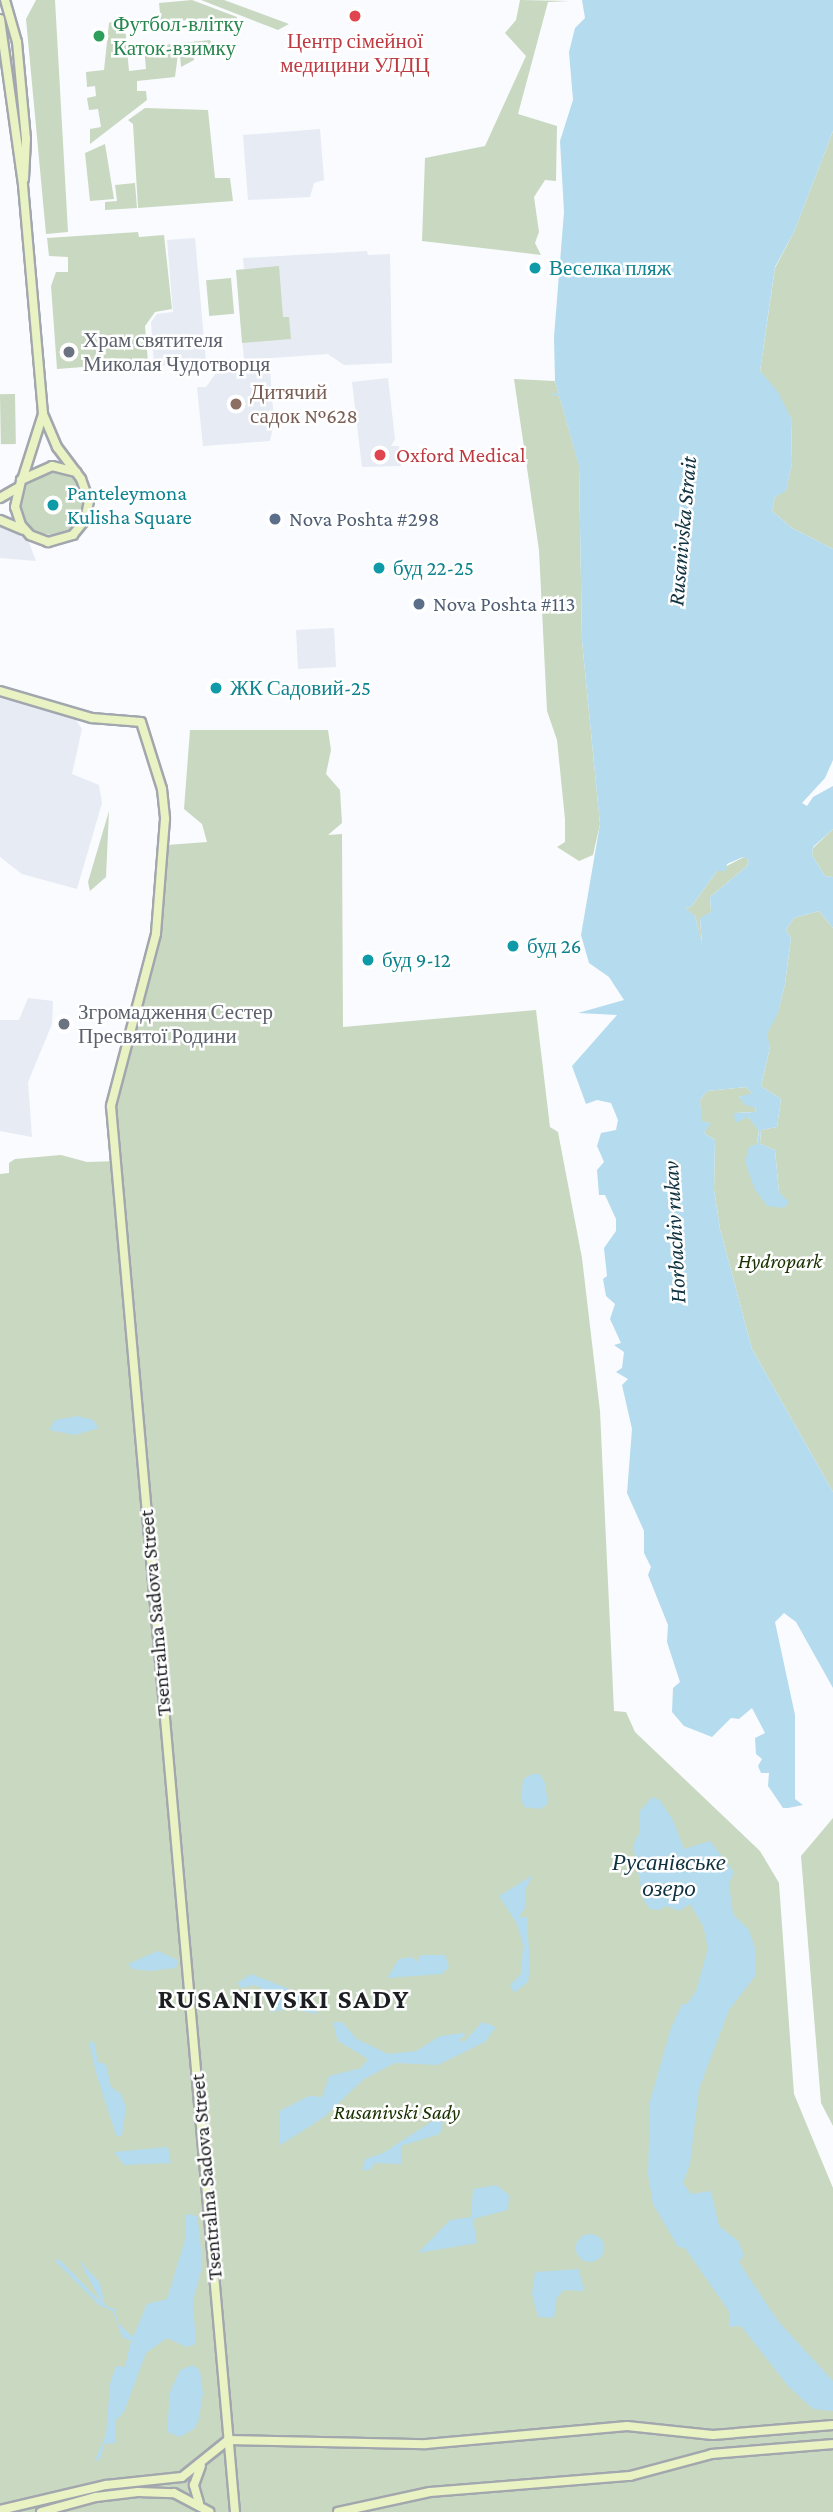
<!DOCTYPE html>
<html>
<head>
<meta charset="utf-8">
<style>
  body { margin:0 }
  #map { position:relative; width:833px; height:2512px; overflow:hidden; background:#f9fbff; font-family:"Crimson Pro",serif }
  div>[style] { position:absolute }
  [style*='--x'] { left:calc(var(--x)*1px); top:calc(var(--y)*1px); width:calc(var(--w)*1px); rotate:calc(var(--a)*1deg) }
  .built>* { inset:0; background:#e6ebf4; transform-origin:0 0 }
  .green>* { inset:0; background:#c9d8c0; transform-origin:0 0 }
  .round { border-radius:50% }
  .water>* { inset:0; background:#b5dbee }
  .stream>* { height:2px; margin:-1px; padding:0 1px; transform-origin:1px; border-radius:1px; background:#b5dbee }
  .roads { filter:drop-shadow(2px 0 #a2a7ae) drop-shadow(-2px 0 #a2a7ae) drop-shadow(0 2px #a2a7ae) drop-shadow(0 -2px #a2a7ae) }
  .secondary>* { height:8px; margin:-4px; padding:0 4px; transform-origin:4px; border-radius:4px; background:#e8f2c3 }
  .dots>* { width:19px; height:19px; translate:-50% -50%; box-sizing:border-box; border:4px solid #fff; border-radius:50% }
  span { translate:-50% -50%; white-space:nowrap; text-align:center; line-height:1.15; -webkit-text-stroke:5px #fff; paint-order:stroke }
  .leisure-label { font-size:21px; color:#27864d }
  .left { translate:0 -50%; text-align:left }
  .health-label { font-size:21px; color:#be3a42 }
  .culture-label { font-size:21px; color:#0d838f }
  .worship-label { font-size:21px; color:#5b616d }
  .education-label { font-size:21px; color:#785e54 }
  .service-label { font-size:21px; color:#4e5e75 }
  .park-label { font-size:21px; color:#193101; font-style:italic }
  .street-label { font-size:21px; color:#1c1e21 }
  .water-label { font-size:23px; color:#103240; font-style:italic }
  .district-label { font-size:28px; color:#1c1e21; font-weight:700; letter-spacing:2px }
</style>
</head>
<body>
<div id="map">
  <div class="built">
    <i style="clip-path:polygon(320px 129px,324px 180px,314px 183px,310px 197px,248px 200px,243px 135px)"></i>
    <i style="clip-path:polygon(195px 238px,206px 362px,154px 366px,151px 322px,157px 314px,173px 312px,167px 240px)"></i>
    <i style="clip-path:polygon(367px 251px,368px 255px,390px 254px,392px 363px,344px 365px,328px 354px,244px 360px,236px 270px,244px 269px,243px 258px)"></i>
    <i style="clip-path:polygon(270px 369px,274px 422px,270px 441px,203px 446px,197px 387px,206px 387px,216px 373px)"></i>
    <i style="clip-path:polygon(388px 378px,395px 439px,391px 446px,399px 446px,401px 466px,362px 467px,352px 382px)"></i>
    <i style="clip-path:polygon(0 524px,28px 540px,36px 561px,0 558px)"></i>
    <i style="left:334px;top:628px;width:39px;height:38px;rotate:87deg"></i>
    <i style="clip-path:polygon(0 698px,74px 717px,82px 729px,72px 774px,99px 785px,102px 803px,77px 889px,22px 874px,0 857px)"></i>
    <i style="clip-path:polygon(28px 998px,53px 1001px,52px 1024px,28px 1082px,32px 1137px,0 1131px,0 1020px,19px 1020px)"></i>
  </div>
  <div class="green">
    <i style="clip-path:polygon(36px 0,55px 0,68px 232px,46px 234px,26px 19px)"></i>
    <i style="clip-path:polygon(192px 0,237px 17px,237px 25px,205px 23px,204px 19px,161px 22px,159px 3px)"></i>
    <i style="clip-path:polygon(201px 0,224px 0,289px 24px,278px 30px)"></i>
    <i style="clip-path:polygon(520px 0,570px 1px,548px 2px,518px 114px,557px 126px,556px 181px,545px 180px,534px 197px,539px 232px,535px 243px,541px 255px,422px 241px,425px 158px,485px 146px,526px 56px,505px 33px,516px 20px)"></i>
    <i style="clip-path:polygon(124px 16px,129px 71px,146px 69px,144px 47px,210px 40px,216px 50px,193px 52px,194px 60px,181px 67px,180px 55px,193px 52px,178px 54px,175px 77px,137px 81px,137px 91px,146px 91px,147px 100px,90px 144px,90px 129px,101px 127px,98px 109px,89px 110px,87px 98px,96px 96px,95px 86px,87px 87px,86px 72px,104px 70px,109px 23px)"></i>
    <i style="clip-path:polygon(145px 108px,208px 110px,215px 178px,230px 178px,233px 201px,138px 208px,133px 124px,128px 120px)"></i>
    <i style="clip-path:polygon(833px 131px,833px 549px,792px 528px,772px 511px,775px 497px,786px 490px,792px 463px,791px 418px,760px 371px,775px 268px,794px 232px)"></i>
    <i style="clip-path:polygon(105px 144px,114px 199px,90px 201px,85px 153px)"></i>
    <i style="clip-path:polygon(135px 183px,137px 208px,105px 210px,105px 202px,117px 201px,115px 185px)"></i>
    <i style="clip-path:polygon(138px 232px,139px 237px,164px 235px,172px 309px,155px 312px,145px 326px,148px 362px,57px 369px,51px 286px,56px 272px,68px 272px,68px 257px,49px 256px,47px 238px)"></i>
    <i style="clip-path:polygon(279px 266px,283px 317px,289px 317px,291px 339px,242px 343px,236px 270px)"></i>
    <i style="left:231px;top:278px;width:36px;height:25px;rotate:85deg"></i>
    <i style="clip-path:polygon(514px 379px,555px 381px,579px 465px,582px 641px,600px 824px,593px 855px,579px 861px,557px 847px,565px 842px,565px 819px,557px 740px,547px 711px,539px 550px)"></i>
    <i style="left:15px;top:394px;width:50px;height:15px;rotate:89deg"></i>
    <i class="round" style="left:20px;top:471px;width:64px;height:64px"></i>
    <i style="clip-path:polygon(190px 730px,328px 730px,331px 750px,326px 774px,340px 790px,342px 823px,328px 835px,342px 834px,343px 1027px,536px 1010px,550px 1127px,558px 1132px,582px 1258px,600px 1411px,614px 1711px,626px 1712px,635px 1732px,760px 1851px,779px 1883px,794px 2094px,833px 2188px,833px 2512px,0 2512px,0 1174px,9px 1173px,9px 1163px,15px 1159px,61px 1155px,87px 1162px,120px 1161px,113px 1100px,158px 935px,167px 845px,207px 842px,202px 824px,184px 809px)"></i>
    <i style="clip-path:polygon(109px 811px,106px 877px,90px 891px,88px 882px)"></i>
    <i style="clip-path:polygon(833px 829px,833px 877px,825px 876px,812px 855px,813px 848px)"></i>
    <i style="clip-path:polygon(744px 857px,749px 860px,747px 866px,710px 897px,711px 912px,700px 919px,702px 945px,695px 916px,684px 908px,691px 907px,717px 871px)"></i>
    <i style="clip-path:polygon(819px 911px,833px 928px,833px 1492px,752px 1349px,720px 1229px,714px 1189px,715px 1140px,704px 1133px,710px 1123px,701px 1121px,700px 1100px,707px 1091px,746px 1087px,753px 1094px,739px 1097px,756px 1108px,755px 1112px,734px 1113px,748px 1117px,759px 1130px,757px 1144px,779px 1192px,775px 1150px,760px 1144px,761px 1130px,777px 1127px,781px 1099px,761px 1086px,770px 1047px,766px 1034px,778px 1012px,785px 984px,791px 938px,786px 930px,794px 918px)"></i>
    <i style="clip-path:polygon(833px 1818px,833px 2126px,821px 2103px,801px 1856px)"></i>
  </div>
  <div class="water">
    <i style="clip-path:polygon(evenodd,582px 0,833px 0,833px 131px,794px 232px,775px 267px,760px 371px,778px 392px,791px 418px,792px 463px,786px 491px,775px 497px,772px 511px,792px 528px,833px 549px,833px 760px,825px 778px,802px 803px,807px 806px,813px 797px,833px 786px,833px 829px,813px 847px,812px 855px,825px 876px,833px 877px,833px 928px,819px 911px,794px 918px,786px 930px,791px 938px,785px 984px,778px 1013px,767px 1034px,770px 1047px,761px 1086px,781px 1099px,777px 1127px,761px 1130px,760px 1144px,775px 1150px,779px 1192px,789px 1202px,784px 1208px,767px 1206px,754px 1188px,745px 1161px,749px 1147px,757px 1144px,759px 1131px,748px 1117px,735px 1123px,734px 1113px,755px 1112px,756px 1108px,745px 1105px,739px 1097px,752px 1093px,746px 1087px,707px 1091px,700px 1100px,702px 1121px,711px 1123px,704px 1133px,715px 1140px,714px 1189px,720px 1229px,752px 1349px,833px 1492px,833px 1688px,796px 1622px,784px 1613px,775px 1622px,795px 1715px,795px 1799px,803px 1805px,788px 1808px,783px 1808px,768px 1786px,769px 1773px,761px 1773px,758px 1766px,762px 1759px,756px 1754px,755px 1738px,765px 1733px,752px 1708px,739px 1719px,731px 1718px,712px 1737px,684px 1726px,672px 1712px,673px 1688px,680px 1682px,667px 1642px,668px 1625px,648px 1575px,651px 1567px,644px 1553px,644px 1531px,627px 1493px,632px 1429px,622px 1385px,628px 1379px,616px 1372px,622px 1368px,624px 1352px,614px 1345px,621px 1343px,610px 1319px,615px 1304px,606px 1296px,603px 1279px,607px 1276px,604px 1248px,616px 1231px,616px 1219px,605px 1195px,599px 1195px,597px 1170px,604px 1162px,597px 1146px,601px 1133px,616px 1130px,618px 1120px,611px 1103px,597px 1100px,586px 1104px,572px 1066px,617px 1015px,578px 1013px,624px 1000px,609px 977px,589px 963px,581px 935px,600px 824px,582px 641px,579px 466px,555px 381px,554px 337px,564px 212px,560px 141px,573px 100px,569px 52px,575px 28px,585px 18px,582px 0,743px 857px,749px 860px,747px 866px,710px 897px,711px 912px,700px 918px,702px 944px,695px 916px,685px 908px,691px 907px,717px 871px,726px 871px,727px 864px,743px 857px)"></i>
    <i style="clip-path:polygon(78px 1416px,93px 1420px,99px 1428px,75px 1435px,49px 1430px,55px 1420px)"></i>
    <i style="clip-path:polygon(532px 1774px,540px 1774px,545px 1783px,548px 1804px,540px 1809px,524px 1807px,521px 1799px,523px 1779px)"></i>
    <i style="clip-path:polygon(652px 1797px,660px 1800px,673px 1820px,684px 1849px,710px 1841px,734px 1872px,729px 1884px,733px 1914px,749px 1930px,756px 1951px,756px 1975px,729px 2010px,699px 2089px,690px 2164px,683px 2183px,691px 2194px,711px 2191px,719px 2226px,738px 2241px,744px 2255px,739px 2262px,750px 2279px,778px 2321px,833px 2381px,833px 2411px,813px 2409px,788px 2386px,741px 2326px,730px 2327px,730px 2313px,685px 2248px,678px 2247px,653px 2204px,648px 2175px,650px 2101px,671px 2028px,682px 2004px,687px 2004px,696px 1991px,708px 1948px,703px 1926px,690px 1904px,679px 1911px,666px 1906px,659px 1910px,650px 1909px,643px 1899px,633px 1845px,640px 1831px,639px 1812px)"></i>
    <i style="clip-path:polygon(533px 1875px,525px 1890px,526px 1907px,519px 1917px,527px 1917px,530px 1967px,528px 1982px,514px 1993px,510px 1985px,521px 1974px,523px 1945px,517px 1924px,499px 1896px)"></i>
    <i style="clip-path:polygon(158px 1951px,178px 1960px,176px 1968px,150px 1971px,132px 1969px,128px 1964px)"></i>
    <i style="clip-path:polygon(421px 1955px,445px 1955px,449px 1967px,442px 1974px,387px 1978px,399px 1959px,413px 1957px,416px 1962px)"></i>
    <i style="clip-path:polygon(251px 1974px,307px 1996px,318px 2014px,291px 2009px,270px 2012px,274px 2001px,266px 1991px,255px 1985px,241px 1988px,237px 1983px)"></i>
    <i style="clip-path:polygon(333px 2022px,342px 2022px,357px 2039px,388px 2054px,416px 2051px,440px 2036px,463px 2033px,466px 2035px,459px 2040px,464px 2042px,482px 2022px,496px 2027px,485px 2042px,438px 2065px,395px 2063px,364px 2079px,324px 2117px,279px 2146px,279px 2111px,309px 2096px,322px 2097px,329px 2076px,361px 2068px,368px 2059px,338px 2041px)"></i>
    <i style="clip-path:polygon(94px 2041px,98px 2062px,106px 2064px,111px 2087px,121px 2094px,126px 2107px,122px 2135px,117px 2137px,114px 2129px,96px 2073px,89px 2043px)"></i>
    <i style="clip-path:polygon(434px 2120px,443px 2122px,440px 2134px,401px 2146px,401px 2164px,375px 2163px,370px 2170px,362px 2170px,365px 2159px,383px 2153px)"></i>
    <i style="clip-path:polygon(168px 2147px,171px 2163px,124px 2165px,114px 2152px)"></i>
    <i style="clip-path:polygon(496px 2185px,509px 2195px,508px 2210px,473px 2219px,477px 2243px,418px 2253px,450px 2220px,471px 2217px,473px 2189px)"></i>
    <i style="clip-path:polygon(186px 2214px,197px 2216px,200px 2238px,202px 2267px,193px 2301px,196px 2344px,186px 2347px,167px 2338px,146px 2353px,124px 2412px,115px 2421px,116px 2443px,104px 2444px,101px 2457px,94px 2463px,106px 2434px,110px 2384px,116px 2366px,125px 2367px,131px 2341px,122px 2337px,113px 2311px,100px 2306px,55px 2261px,59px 2259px,102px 2303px,78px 2259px,100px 2283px,105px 2306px,115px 2309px,118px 2323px,133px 2337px,147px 2304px,167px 2299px,185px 2240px)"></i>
    <i class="round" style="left:576px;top:2234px;width:28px;height:28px"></i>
    <i style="clip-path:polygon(579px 2269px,584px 2291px,564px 2290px,557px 2297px,554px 2318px,538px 2317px,532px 2294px,535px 2272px)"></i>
    <i style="clip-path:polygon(193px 2365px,200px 2371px,203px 2393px,199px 2418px,195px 2428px,180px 2437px,167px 2432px,170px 2392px,180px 2370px)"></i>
  </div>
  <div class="stream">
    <i style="--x:552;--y:394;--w:9;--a:6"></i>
  </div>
  <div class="roads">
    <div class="secondary">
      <i style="--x:5;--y:0;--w:44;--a:74.1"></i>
      <i style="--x:17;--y:42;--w:97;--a:84.7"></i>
      <i style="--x:26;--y:139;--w:40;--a:92.9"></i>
      <i style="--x:0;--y:19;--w:168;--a:82.1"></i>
      <i style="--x:23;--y:185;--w:230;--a:85"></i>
      <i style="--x:43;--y:414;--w:36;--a:67"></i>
      <i style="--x:57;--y:447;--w:40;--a:53"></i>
      <i style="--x:81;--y:479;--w:23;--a:70"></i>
      <i style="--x:89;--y:501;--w:19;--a:102"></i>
      <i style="--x:85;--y:520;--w:19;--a:129"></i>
      <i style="--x:73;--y:535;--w:26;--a:164"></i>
      <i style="--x:48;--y:542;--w:19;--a:-159"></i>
      <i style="--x:30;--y:535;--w:13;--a:-132"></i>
      <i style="--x:21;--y:525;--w:19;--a:-108"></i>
      <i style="--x:15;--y:507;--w:28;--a:-77"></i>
      <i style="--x:21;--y:480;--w:34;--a:-24"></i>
      <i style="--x:52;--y:466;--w:25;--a:14"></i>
      <i style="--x:23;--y:477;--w:66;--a:-72.4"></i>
      <i style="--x:0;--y:498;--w:20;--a:-30"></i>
      <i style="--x:0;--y:520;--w:25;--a:23"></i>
      <i style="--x:0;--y:691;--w:96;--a:16.4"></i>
      <i style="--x:92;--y:718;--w:49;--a:4.7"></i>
      <i style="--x:141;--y:722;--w:70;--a:72.6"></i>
      <i style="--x:162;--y:789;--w:30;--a:84"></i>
      <i style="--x:165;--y:819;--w:115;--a:94.5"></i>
      <i style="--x:156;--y:934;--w:178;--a:104.7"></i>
      <i style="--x:111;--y:1106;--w:1411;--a:84.96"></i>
      <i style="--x:199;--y:2503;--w:19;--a:-106"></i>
      <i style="--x:194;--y:2485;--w:20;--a:-70"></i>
      <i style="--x:0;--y:2510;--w:109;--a:-13.3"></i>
      <i style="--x:106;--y:2485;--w:76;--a:-6"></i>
      <i style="--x:182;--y:2477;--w:59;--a:-38.8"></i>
      <i style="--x:228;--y:2440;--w:198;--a:1.2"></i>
      <i style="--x:426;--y:2444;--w:202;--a:-5.1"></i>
      <i style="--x:627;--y:2426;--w:86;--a:6"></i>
      <i style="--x:713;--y:2435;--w:120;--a:-4.8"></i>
      <i style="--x:41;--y:2512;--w:57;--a:-15.3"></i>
      <i style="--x:96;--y:2497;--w:42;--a:-6.8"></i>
      <i style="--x:138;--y:2492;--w:36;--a:2"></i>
      <i style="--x:174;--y:2493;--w:40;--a:28"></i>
      <i style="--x:338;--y:2512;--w:94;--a:-12.3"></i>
      <i style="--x:430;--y:2492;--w:201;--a:-4.6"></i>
      <i style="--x:630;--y:2476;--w:85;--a:-15"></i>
      <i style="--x:712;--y:2454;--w:121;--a:-4.7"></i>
    </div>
  </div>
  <div class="dots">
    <i style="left:355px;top:16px;background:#e0444e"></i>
    <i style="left:99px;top:36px;background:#2e9e5b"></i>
    <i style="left:535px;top:268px;background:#0f9aa8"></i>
    <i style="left:69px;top:352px;background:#6b7280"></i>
    <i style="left:236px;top:404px;background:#8d6e63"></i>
    <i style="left:380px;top:455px;background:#e0444e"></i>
    <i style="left:53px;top:505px;background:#0f9aa8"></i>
    <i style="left:275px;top:519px;background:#5c6f8a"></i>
    <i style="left:379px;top:568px;background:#0f9aa8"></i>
    <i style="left:419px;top:604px;background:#5c6f8a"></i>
    <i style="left:216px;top:688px;background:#0f9aa8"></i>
    <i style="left:513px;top:946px;background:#0f9aa8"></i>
    <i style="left:368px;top:960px;background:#0f9aa8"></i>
    <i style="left:64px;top:1024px;background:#6b7280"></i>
  </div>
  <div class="leisure-label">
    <span class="left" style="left:113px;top:36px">Футбол-влітку<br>Каток-взимку</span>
  </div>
  <div class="health-label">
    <span style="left:355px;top:53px">Центр сімейної<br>медицини УЛДЦ</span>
    <span class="left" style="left:396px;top:455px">Oxford Medical</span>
  </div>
  <div class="culture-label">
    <span class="left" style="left:549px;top:268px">Веселка пляж</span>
    <span class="left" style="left:67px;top:505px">Panteleymona<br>Kulisha Square</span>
    <span class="left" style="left:393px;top:568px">буд 22-25</span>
    <span class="left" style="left:230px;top:688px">ЖК Садовий-25</span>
    <span class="left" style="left:527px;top:946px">буд 26</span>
    <span class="left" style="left:382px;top:960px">буд 9-12</span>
  </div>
  <div class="worship-label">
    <span class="left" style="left:83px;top:352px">Храм святителя<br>Миколая Чудотворця</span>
    <span class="left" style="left:78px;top:1024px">Згромадження Сестер<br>Пресвятої Родини</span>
  </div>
  <div class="education-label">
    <span class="left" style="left:250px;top:404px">Дитячий<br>садок №628</span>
  </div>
  <div class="service-label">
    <span class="left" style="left:289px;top:519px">Nova Poshta #298</span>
    <span class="left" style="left:433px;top:604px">Nova Poshta #113</span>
  </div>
  <div class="park-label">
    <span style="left:780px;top:1261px">Hydropark</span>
    <span style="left:397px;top:2112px">Rusanivski Sady</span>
  </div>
  <div class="street-label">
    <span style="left:155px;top:1613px;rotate:-95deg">Tsentralna Sadova Street</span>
    <span style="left:206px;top:2177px;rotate:-95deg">Tsentralna Sadova Street</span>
  </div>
  <div class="water-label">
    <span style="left:682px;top:531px;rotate:-85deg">Rusanivska Strait</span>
    <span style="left:674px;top:1232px;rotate:-93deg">Horbachiv rukav</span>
    <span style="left:669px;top:1875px">Русанівське<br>озеро</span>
  </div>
  <div class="district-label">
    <span style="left:284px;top:1999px">RUSANIVSKI SADY</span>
  </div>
</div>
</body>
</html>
